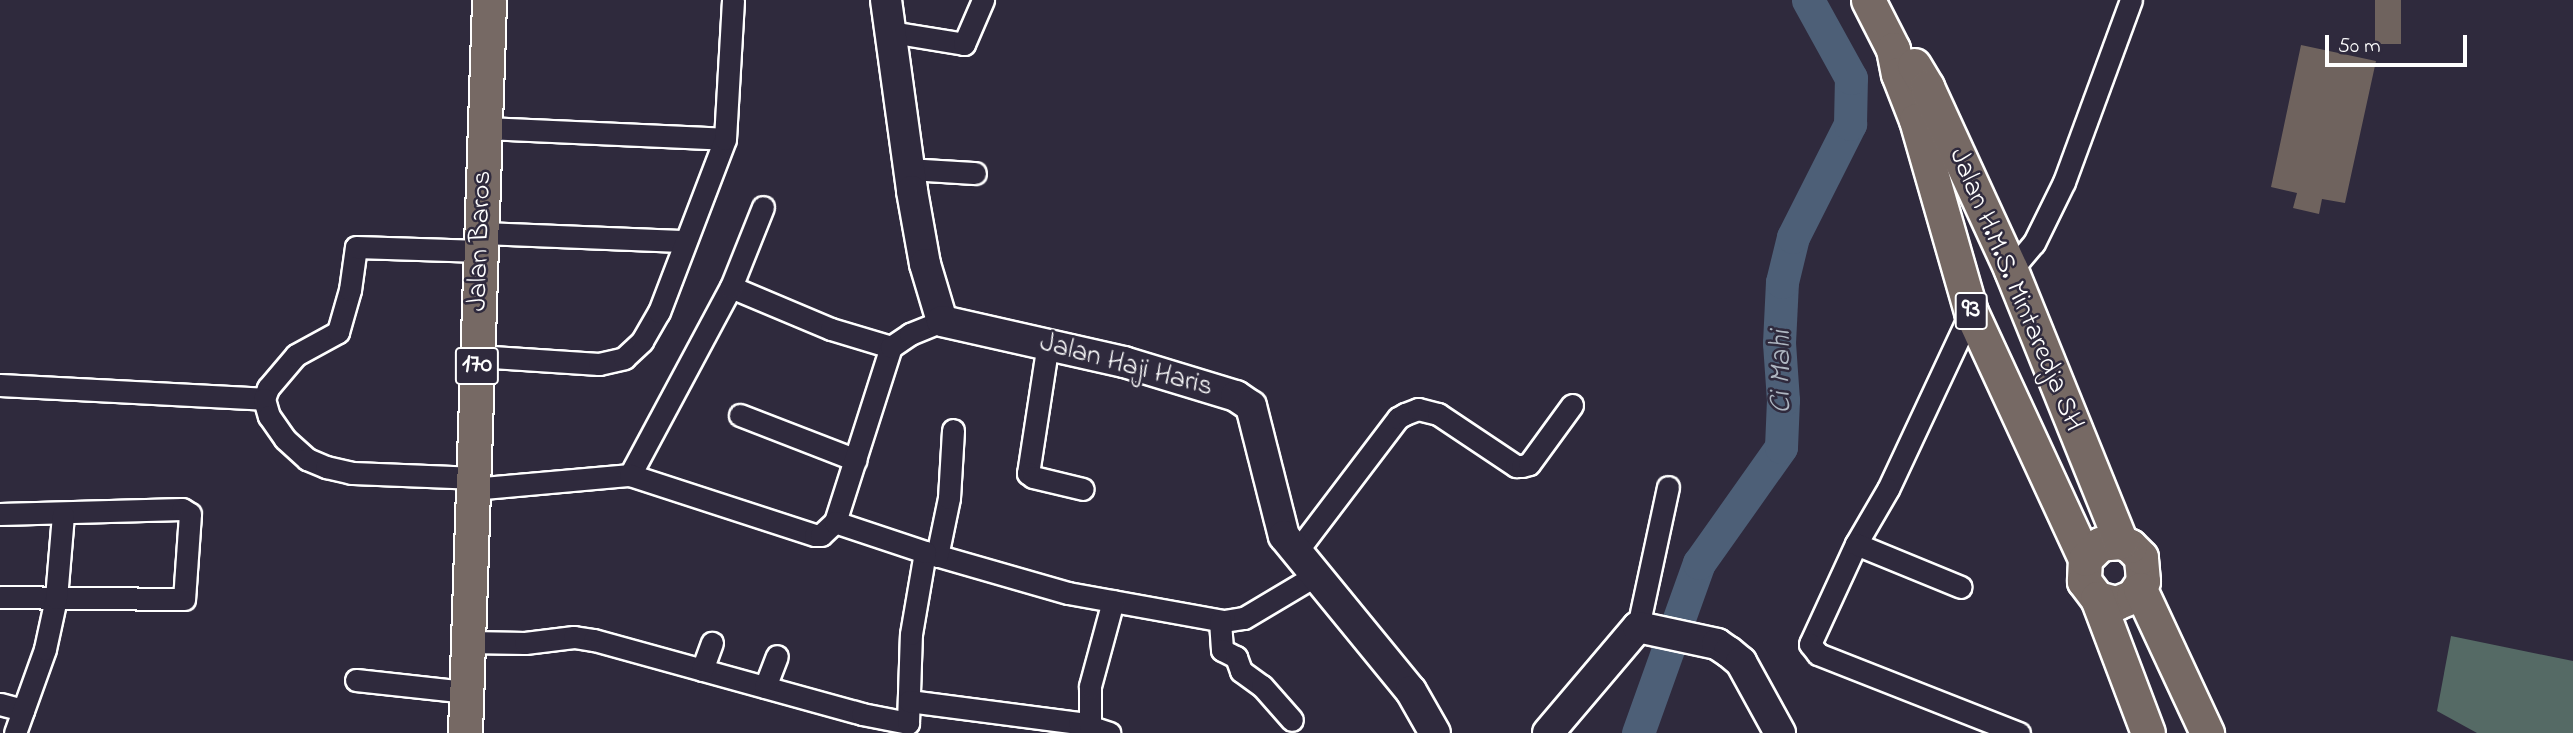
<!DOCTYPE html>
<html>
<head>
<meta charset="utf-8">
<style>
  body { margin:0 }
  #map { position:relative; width:2573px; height:733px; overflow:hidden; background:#2f2a3d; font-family:"Indie Flower",sans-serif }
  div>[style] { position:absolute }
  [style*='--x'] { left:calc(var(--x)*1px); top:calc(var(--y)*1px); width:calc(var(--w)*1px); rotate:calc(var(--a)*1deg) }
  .green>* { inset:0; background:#556a65 }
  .river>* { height:33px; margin:-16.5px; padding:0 16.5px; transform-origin:16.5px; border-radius:16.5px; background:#4d5f77 }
  .building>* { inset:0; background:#6f635e; transform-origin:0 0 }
  .roads { filter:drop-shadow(2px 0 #fff) drop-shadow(-2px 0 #fff) drop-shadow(0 2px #fff) drop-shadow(0 -2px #fff) }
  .street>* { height:21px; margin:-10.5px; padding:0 10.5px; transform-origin:10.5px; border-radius:10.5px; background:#2f2a3d }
  .secondary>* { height:30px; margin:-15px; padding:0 15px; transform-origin:15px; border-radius:15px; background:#2f2a3d }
  .primary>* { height:33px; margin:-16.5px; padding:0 16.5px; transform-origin:16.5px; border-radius:16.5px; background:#766964 }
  span { translate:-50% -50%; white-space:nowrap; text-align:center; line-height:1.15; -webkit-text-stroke:5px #2f2a3d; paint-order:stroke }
  .shield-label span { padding:2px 5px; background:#2f2a3d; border:2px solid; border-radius:5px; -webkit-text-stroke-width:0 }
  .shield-label { font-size:26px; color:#fff; font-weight:700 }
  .street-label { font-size:28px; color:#fff }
  .water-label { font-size:30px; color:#afb7c2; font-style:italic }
  .scale { position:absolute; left:2325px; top:35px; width:142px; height:32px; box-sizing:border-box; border:4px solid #fff; border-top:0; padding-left:9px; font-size:21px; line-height:24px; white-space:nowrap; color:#fff; -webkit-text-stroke:5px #2f2a3d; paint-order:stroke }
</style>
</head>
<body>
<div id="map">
  <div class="green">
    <i style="clip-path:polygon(2451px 636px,2573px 661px,2573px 733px,2477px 733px,2437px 711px)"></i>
  </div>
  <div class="river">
    <i style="--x:1638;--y:733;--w:181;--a:-70.3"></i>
    <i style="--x:1699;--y:563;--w:142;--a:-54.7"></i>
    <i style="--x:1781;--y:447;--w:47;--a:-87.6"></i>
    <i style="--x:1783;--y:400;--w:57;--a:-94"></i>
    <i style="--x:1779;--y:343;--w:61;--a:-87.2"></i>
    <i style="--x:1782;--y:282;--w:46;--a:-76.3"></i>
    <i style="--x:1793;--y:237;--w:127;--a:-63.2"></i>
    <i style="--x:1850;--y:124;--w:46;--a:-88.8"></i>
    <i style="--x:1851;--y:78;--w:89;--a:-118.9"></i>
  </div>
  <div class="building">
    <i style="left:2375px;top:0;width:26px;height:44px"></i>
    <i style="clip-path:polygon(2301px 45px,2376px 61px,2345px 203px,2322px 199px,2319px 214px,2293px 208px,2297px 193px,2271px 187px)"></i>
  </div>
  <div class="roads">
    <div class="street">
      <i style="--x:891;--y:32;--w:74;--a:9.3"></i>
      <i style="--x:964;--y:44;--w:48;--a:-66.6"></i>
      <i style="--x:485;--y:128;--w:240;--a:2.6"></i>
      <i style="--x:909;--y:169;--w:66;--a:3.5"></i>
      <i style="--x:481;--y:233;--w:202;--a:2.3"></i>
      <i style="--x:2011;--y:270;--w:35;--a:-50"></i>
      <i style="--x:2034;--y:243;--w:68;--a:-63.8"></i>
      <i style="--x:2064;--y:182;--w:194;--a:-69.8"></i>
      <i style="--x:731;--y:287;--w:108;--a:22.8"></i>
      <i style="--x:831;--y:329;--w:63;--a:16.7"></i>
      <i style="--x:1971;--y:312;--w:195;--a:115.1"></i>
      <i style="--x:1888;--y:489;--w:64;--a:120.2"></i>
      <i style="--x:1856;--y:544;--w:110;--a:114.7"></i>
      <i style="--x:1810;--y:644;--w:13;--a:51"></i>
      <i style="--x:1818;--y:654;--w:216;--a:21.5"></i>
      <i style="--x:1048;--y:343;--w:132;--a:98.7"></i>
      <i style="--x:1028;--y:473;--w:6;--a:39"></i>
      <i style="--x:1033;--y:477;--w:51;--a:13.5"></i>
      <i style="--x:477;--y:356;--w:122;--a:3.8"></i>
      <i style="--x:599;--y:364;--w:26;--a:-13"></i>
      <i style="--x:624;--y:358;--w:25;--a:-43"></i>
      <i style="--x:642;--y:341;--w:34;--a:-60"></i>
      <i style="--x:659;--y:312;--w:185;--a:-69.1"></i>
      <i style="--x:725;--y:139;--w:139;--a:-86.7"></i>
      <i style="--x:0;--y:385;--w:264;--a:3"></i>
      <i style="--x:264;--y:399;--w:12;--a:-70"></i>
      <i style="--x:268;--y:388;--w:43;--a:-49.7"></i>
      <i style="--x:296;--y:355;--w:48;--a:-28.7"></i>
      <i style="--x:338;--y:332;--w:44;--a:-74.1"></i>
      <i style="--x:350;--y:290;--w:43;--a:-82.1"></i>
      <i style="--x:356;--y:247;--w:125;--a:1.8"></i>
      <i style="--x:264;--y:399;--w:18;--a:74"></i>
      <i style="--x:269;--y:416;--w:28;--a:55"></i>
      <i style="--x:285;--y:439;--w:30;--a:42"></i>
      <i style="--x:307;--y:459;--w:21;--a:23"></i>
      <i style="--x:326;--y:467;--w:26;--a:13"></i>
      <i style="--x:351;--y:473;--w:122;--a:2.3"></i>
      <i style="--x:740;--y:415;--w:124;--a:21.2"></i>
      <i style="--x:630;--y:475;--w:213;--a:-61.8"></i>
      <i style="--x:731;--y:287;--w:86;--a:-68.2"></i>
      <i style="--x:472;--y:489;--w:159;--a:-5.1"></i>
      <i style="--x:630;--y:475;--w:194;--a:18"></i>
      <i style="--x:815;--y:535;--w:6;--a:0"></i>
      <i style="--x:821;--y:535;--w:19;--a:-43"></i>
      <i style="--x:835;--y:522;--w:184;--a:-72.3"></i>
      <i style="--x:891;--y:347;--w:23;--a:-34"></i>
      <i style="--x:910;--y:334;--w:35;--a:-22"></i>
      <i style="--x:0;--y:514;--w:182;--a:-1.6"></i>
      <i style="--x:182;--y:509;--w:9;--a:32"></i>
      <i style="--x:190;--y:514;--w:85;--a:94"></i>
      <i style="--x:184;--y:599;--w:184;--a:-179.4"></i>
      <i style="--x:1856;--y:544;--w:113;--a:22.3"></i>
      <i style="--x:1297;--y:551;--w:167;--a:-52.8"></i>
      <i style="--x:1398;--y:418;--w:8;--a:-30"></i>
      <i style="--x:1405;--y:414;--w:14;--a:-21"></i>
      <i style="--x:1418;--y:409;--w:21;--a:14"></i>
      <i style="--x:1438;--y:414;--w:94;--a:33.7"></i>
      <i style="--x:1516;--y:466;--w:6;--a:0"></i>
      <i style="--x:1522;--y:466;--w:7;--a:-16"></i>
      <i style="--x:1529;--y:464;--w:73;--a:-53.9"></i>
      <i style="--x:925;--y:552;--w:149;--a:16"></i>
      <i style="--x:1068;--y:593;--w:158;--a:10.2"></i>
      <i style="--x:1224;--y:621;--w:20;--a:-9"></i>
      <i style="--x:1244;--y:618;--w:84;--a:-30.8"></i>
      <i style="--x:937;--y:556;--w:59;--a:-78.3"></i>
      <i style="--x:949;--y:498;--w:68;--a:-86.6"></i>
      <i style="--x:1220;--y:621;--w:29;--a:86"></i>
      <i style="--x:1222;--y:650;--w:16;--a:27"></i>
      <i style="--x:1236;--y:657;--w:15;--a:70"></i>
      <i style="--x:1241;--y:671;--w:26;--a:36"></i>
      <i style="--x:1262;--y:686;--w:45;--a:48.6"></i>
      <i style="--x:1638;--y:627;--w:143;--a:-77.9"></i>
      <i style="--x:469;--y:642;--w:56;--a:1"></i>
      <i style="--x:525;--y:643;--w:49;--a:-7"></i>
      <i style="--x:574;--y:637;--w:20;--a:9"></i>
      <i style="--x:594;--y:640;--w:278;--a:15.4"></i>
      <i style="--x:862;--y:714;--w:47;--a:11.1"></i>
      <i style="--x:908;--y:723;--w:89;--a:-88.1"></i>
      <i style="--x:911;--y:634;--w:83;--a:-80.3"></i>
      <i style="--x:925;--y:552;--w:95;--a:-161.6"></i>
      <i style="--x:702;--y:670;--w:29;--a:-70"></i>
      <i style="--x:356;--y:680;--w:112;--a:6.2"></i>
      <i style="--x:765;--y:687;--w:33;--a:-69"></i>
      <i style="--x:909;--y:701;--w:171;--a:7.4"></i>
      <i style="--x:1079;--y:723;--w:32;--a:18"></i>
      <i style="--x:0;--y:704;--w:24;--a:15"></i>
      <i style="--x:1090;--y:725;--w:39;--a:-90"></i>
      <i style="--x:1090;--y:686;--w:88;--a:-74.9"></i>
      <i style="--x:15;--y:733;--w:89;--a:-70.3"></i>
      <i style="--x:45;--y:649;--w:52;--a:-77.8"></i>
      <i style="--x:56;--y:598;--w:83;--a:-85.2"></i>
    </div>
    <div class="secondary">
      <i style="--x:886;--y:0;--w:193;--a:82.2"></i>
      <i style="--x:912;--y:191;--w:74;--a:79.9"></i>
      <i style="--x:925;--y:264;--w:59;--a:73.4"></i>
      <i style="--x:942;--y:321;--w:187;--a:12.7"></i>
      <i style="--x:1124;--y:362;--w:117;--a:16.9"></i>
      <i style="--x:1236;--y:396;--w:18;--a:34"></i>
      <i style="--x:1251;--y:406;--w:134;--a:75.8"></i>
      <i style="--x:1284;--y:536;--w:200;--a:50.7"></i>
      <i style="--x:1411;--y:691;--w:48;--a:60.3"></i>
      <i style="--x:1548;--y:733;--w:139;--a:-49.7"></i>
      <i style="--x:1638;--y:627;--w:81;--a:12.1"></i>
      <i style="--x:1717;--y:644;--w:14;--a:34"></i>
      <i style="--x:1729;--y:652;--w:16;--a:40"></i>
      <i style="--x:1741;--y:662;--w:81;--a:61.2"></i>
    </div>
    <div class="primary">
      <i style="--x:1868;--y:0;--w:55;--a:63"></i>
      <i style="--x:1893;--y:49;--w:25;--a:79"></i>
      <i style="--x:1898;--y:74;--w:49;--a:68.6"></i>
      <i style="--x:1916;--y:120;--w:200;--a:74"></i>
      <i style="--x:1971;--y:312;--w:272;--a:65.2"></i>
      <i style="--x:2085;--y:559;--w:22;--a:93"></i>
      <i style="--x:2084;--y:581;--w:21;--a:53"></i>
      <i style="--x:2097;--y:598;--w:20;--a:15"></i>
      <i style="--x:2116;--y:603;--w:18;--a:-22"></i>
      <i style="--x:2133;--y:596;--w:18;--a:-56"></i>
      <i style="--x:2143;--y:581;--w:24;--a:-95"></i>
      <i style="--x:2141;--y:557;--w:16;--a:-135"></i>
      <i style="--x:2130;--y:546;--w:10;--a:-156"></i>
      <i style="--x:2121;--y:542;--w:21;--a:175"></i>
      <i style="--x:2100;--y:544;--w:21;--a:135"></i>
      <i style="--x:1914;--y:65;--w:26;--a:59"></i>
      <i style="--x:1927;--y:87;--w:201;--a:65.3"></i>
      <i style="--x:2011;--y:270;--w:293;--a:68"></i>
      <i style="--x:2140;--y:589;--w:159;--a:65"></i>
      <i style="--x:2097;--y:598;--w:144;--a:69.3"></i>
      <i style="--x:465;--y:733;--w:733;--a:-88.12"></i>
    </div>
  </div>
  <div class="shield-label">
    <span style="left:1971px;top:311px">93</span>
    <span style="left:477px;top:366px">170</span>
  </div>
  <div class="street-label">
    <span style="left:481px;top:241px;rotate:-88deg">Jalan Baros</span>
    <span style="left:2015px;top:290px;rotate:67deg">Jalan H.M.S. Mintaredja SH</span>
    <span style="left:1126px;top:366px;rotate:15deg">Jalan Haji Haris</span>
  </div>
  <div class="water-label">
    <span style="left:1782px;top:372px;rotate:-90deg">Ci Mahi</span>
  </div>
  <div class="scale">50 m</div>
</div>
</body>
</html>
